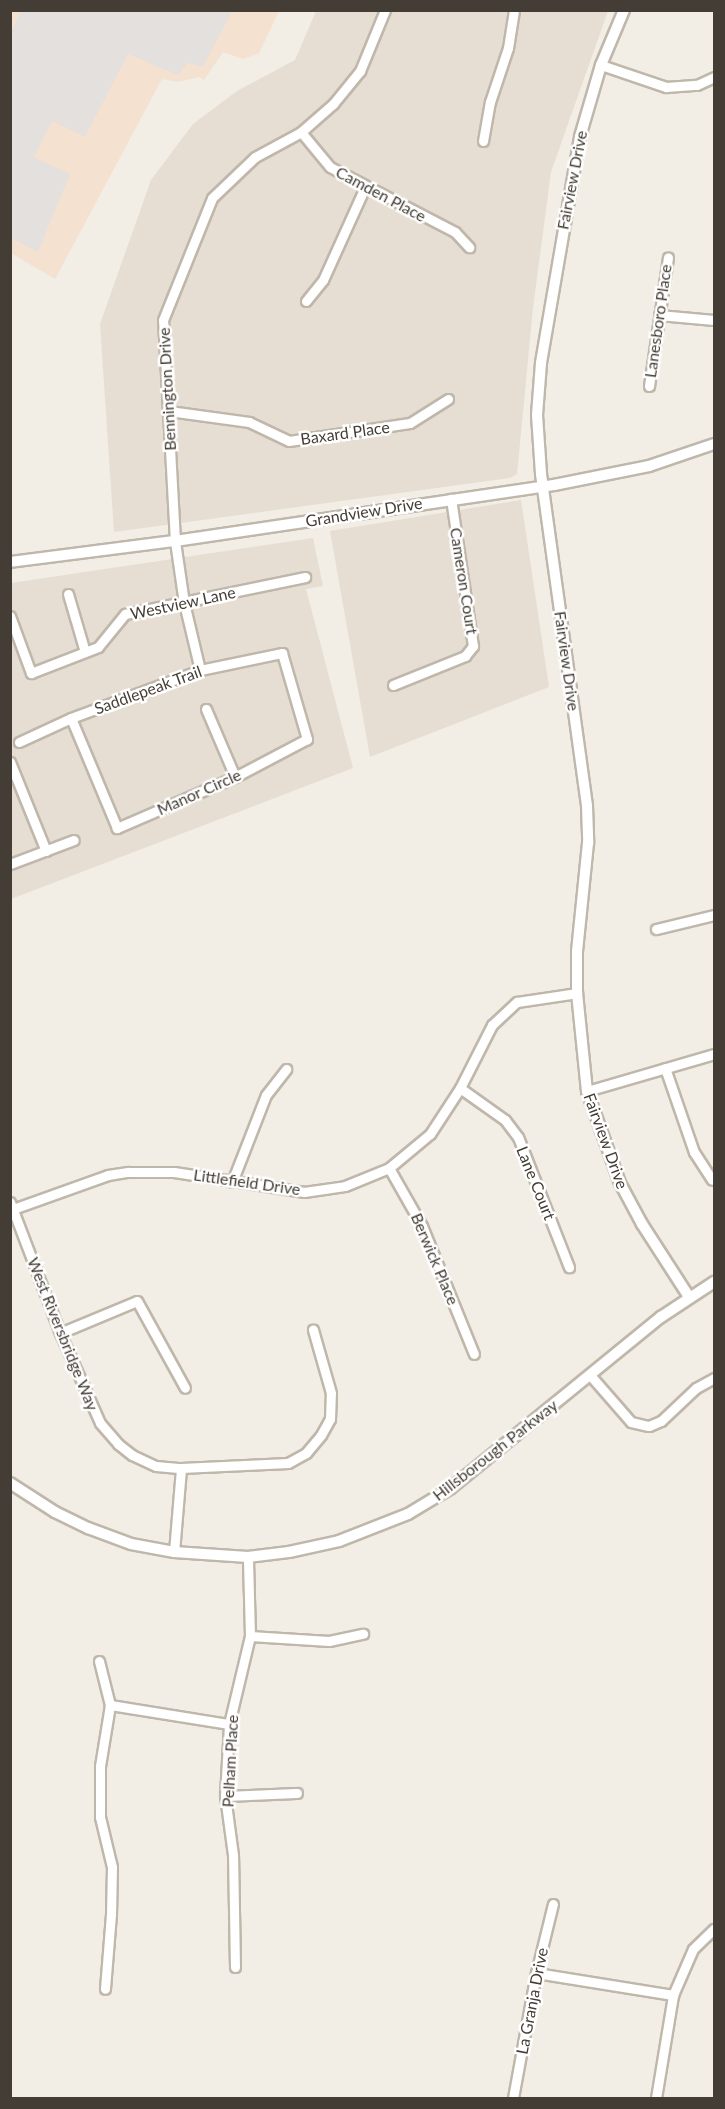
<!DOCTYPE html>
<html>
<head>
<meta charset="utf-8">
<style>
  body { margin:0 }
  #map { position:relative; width:725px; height:2109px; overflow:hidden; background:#f2ede5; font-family:Lato,sans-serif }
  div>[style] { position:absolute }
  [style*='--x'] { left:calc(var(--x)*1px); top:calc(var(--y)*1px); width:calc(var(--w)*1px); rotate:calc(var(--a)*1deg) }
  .residential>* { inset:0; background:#e6ded3 }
  .commercial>* { inset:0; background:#f4e1d0 }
  .parking>* { inset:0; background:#e3e0dd }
  .roads { filter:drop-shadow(2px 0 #c0b7ab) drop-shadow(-2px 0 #c0b7ab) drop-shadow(0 2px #c0b7ab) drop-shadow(0 -2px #c0b7ab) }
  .minor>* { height:9px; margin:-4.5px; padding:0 4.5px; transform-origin:4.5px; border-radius:4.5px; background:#fff }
  .tertiary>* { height:10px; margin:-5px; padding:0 5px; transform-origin:5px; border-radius:5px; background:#fff }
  span { translate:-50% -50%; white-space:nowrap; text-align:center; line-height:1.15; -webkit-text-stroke:5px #fff; paint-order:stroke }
  .street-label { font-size:16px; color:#443d35 }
  .frame { position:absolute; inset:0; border:12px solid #443d35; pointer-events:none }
</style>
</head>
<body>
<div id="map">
  <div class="residential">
    <i style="clip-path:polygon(316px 11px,608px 11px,551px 172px,533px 308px,517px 474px,510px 478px,114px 532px,100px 324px,151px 180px,193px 124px,237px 91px,295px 60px)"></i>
    <i style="clip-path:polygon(521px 500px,549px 687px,370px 757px,330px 531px)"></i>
    <i style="clip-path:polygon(313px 538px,323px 586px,306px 589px,353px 768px,11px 899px,11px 583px)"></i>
  </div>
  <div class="commercial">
    <i style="clip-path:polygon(11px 11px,279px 11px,259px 53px,243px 59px,223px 52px,204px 80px,199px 77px,178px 82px,162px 79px,55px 279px,11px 253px)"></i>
  </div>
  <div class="parking">
    <i style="clip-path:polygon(21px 11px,232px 11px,203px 67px,187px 63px,178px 75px,128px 54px,85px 137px,52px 121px,34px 157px,70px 174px,38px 252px,11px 238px,10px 35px)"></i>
  </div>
  <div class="roads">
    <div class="minor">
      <i style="--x:601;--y:65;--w:69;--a:18.7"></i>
      <i style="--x:666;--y:87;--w:31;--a:-4"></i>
      <i style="--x:697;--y:85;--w:19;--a:-25"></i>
      <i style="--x:301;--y:132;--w:45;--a:50.4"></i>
      <i style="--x:330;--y:167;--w:141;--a:27.5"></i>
      <i style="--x:455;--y:232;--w:21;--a:47"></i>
      <i style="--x:483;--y:141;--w:40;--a:-80"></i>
      <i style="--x:490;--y:102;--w:57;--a:-71.6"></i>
      <i style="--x:508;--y:48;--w:38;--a:-81"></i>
      <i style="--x:306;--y:301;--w:27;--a:-51"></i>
      <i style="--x:323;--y:280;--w:102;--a:-65.7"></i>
      <i style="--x:659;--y:315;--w:55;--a:5.2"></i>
      <i style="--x:649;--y:386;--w:130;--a:-81.6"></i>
      <i style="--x:169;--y:411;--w:81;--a:7.8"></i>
      <i style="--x:249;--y:422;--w:44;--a:25.4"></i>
      <i style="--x:289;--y:441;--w:122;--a:-8.5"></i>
      <i style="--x:410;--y:423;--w:45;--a:-32.3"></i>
      <i style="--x:68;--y:594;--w:60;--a:73.7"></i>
      <i style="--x:10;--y:616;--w:61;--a:69.8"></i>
      <i style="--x:31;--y:673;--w:72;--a:-21.2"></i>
      <i style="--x:98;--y:647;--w:43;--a:-50.7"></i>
      <i style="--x:125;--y:614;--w:184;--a:-11.6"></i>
      <i style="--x:200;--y:670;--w:69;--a:-103.4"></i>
      <i style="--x:184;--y:603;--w:63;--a:-98.3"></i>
      <i style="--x:175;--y:541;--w:221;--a:-93.1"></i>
      <i style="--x:163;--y:320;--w:131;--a:-68.1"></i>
      <i style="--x:212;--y:198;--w:59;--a:-43.6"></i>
      <i style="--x:255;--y:157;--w:52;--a:-28.5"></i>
      <i style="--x:301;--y:132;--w:43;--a:-41.2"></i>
      <i style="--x:333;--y:104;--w:43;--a:-50.7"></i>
      <i style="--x:360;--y:71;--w:66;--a:-67.7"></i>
      <i style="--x:393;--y:685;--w:78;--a:-21.9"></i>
      <i style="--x:465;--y:656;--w:13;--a:-51"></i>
      <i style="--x:473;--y:646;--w:149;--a:-98.5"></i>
      <i style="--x:206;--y:709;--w:74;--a:66.9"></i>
      <i style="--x:19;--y:742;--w:57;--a:-24.8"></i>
      <i style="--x:71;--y:718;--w:138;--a:-20.4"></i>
      <i style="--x:200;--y:670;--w:84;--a:-11.7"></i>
      <i style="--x:282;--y:653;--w:90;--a:73.8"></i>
      <i style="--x:307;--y:739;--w:81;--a:152.2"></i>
      <i style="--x:235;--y:777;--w:129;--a:156.6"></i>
      <i style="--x:117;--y:828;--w:119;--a:-112.7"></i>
      <i style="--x:10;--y:762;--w:96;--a:68"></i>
      <i style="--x:10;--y:864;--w:68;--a:-20.6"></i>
      <i style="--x:656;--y:929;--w:60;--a:-13.6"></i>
      <i style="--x:665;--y:1068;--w:89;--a:71"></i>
      <i style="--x:694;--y:1152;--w:33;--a:57"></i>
      <i style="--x:460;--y:1088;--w:55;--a:35.4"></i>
      <i style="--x:505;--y:1120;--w:21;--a:53"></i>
      <i style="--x:518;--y:1137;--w:140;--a:68.6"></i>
      <i style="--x:587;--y:1091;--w:132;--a:-16.2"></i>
      <i style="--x:389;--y:1168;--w:67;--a:60.4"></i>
      <i style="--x:422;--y:1226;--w:138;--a:67.9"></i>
      <i style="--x:232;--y:1182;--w:93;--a:-68.7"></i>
      <i style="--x:266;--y:1095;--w:33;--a:-52"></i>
      <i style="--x:10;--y:1202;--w:140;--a:69.1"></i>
      <i style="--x:60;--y:1333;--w:98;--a:66"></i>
      <i style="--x:100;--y:1423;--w:28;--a:49"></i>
      <i style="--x:118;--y:1444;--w:18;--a:38"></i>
      <i style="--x:132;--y:1455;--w:26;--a:25"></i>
      <i style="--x:156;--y:1466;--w:25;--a:5"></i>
      <i style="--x:181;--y:1468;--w:107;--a:-2.7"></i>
      <i style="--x:288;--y:1463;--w:21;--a:-29"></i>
      <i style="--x:306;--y:1453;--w:23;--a:-50"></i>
      <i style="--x:321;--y:1435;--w:18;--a:-61"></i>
      <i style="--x:330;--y:1419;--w:26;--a:-88"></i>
      <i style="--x:331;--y:1393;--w:66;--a:-105.9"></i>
      <i style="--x:13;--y:1209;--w:101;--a:-19.7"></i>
      <i style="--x:108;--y:1175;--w:20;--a:-9"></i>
      <i style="--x:128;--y:1172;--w:46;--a:0"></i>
      <i style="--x:174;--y:1172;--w:132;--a:8.7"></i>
      <i style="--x:304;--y:1192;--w:41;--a:-8.3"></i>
      <i style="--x:345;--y:1186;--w:48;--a:-22.2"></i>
      <i style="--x:389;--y:1168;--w:53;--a:-39.7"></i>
      <i style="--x:430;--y:1134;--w:55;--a:-56.9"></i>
      <i style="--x:460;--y:1088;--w:71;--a:-63.1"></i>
      <i style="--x:492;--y:1025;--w:34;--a:-43"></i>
      <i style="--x:517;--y:1002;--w:61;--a:-8.5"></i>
      <i style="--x:60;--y:1333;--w:83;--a:-22.6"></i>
      <i style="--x:137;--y:1301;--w:99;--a:61.1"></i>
      <i style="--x:590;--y:1375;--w:62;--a:48.9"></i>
      <i style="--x:631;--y:1422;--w:18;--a:13"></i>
      <i style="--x:649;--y:1426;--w:13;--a:-23"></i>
      <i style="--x:661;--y:1421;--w:48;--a:-43.3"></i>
      <i style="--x:696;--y:1388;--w:21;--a:-29"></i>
      <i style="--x:174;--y:1552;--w:84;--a:-85.2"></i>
      <i style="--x:250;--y:1636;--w:79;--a:3.6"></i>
      <i style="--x:329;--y:1641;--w:35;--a:-12"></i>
      <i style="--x:99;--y:1661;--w:45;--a:76"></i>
      <i style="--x:110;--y:1705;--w:62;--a:99.3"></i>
      <i style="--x:100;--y:1766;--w:51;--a:90"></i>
      <i style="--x:100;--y:1817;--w:51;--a:76.5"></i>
      <i style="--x:112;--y:1867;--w:47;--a:91.2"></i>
      <i style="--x:111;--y:1914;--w:75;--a:94.6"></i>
      <i style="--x:110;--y:1705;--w:121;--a:9.1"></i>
      <i style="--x:225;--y:1796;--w:72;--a:-2.4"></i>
      <i style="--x:235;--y:1967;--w:112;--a:-91"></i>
      <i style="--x:233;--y:1855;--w:60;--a:-97.7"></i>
      <i style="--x:225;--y:1796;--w:72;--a:-86.8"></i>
      <i style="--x:229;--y:1724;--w:90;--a:-76.6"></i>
      <i style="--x:250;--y:1636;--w:79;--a:-91.5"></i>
      <i style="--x:536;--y:1973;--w:139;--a:9.1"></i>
      <i style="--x:513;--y:2098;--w:127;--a:-79.6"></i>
      <i style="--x:536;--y:1973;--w:71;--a:-76.2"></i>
      <i style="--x:656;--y:2098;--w:104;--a:-80.6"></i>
      <i style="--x:673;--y:1995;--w:50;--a:-66.5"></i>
      <i style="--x:693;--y:1949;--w:29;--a:-44"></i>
    </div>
    <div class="tertiary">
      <i style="--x:624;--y:10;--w:60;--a:112.7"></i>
      <i style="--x:601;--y:65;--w:75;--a:106.3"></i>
      <i style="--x:580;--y:137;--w:229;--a:99.8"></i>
      <i style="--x:541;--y:363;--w:52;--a:94.4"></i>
      <i style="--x:537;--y:415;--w:59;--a:86.1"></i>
      <i style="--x:541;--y:474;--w:335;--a:82.1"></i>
      <i style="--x:587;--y:806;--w:37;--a:88"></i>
      <i style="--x:588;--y:843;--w:109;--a:95.8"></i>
      <i style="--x:577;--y:951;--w:42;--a:90"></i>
      <i style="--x:577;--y:993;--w:99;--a:84.2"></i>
      <i style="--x:587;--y:1091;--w:98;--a:70.3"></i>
      <i style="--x:620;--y:1183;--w:47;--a:61.8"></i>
      <i style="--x:642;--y:1224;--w:87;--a:57.2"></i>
      <i style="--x:10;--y:562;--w:166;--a:-7.3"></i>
      <i style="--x:175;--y:541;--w:383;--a:-8.4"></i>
      <i style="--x:554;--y:485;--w:97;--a:-11.3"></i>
      <i style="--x:649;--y:466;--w:69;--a:-18.7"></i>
      <i style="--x:10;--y:1483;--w:54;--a:32.8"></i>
      <i style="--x:55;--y:1512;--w:37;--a:26"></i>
      <i style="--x:88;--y:1528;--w:46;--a:20.4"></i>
      <i style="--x:131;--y:1544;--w:44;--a:10.5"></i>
      <i style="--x:174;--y:1552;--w:74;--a:3.9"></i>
      <i style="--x:248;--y:1557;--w:41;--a:-7"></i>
      <i style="--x:289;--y:1552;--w:51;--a:-12.4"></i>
      <i style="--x:339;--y:1541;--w:74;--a:-21.4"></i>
      <i style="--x:408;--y:1514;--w:50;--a:-31.2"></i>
      <i style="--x:451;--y:1488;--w:271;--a:-39.2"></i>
      <i style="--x:661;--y:1317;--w:64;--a:-33.4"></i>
    </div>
  </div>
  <div class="street-label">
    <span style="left:572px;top:180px;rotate:-79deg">Fairview Drive</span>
    <span style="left:381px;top:194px;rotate:28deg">Camden Place</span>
    <span style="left:658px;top:321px;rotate:-82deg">Lanesboro Place</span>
    <span style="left:167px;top:389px;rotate:-93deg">Bennington Drive</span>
    <span style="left:345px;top:433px;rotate:-8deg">Baxard Place</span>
    <span style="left:364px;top:512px;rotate:-9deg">Grandview Drive</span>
    <span style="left:464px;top:581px;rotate:81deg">Cameron Court</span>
    <span style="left:183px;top:603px;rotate:-12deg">Westview Lane</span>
    <span style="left:567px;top:661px;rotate:82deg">Fairview Drive</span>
    <span style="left:148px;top:690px;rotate:-20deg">Saddlepeak Trail</span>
    <span style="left:199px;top:792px;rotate:-24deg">Manor Circle</span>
    <span style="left:606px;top:1141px;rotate:70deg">Fairview Drive</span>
    <span style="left:247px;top:1182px;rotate:8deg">Littlefield Drive</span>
    <span style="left:536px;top:1183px;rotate:68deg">Lane Court</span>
    <span style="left:435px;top:1259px;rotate:67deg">Berwick Place</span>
    <span style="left:63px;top:1334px;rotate:68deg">West Riversbridge Way</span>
    <span style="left:495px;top:1450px;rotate:-38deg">Hillsborough Parkway</span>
    <span style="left:230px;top:1761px;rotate:-87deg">Pelham Place</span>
    <span style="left:532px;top:2001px;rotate:-79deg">La Granja Drive</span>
  </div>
  <div class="frame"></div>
</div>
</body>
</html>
